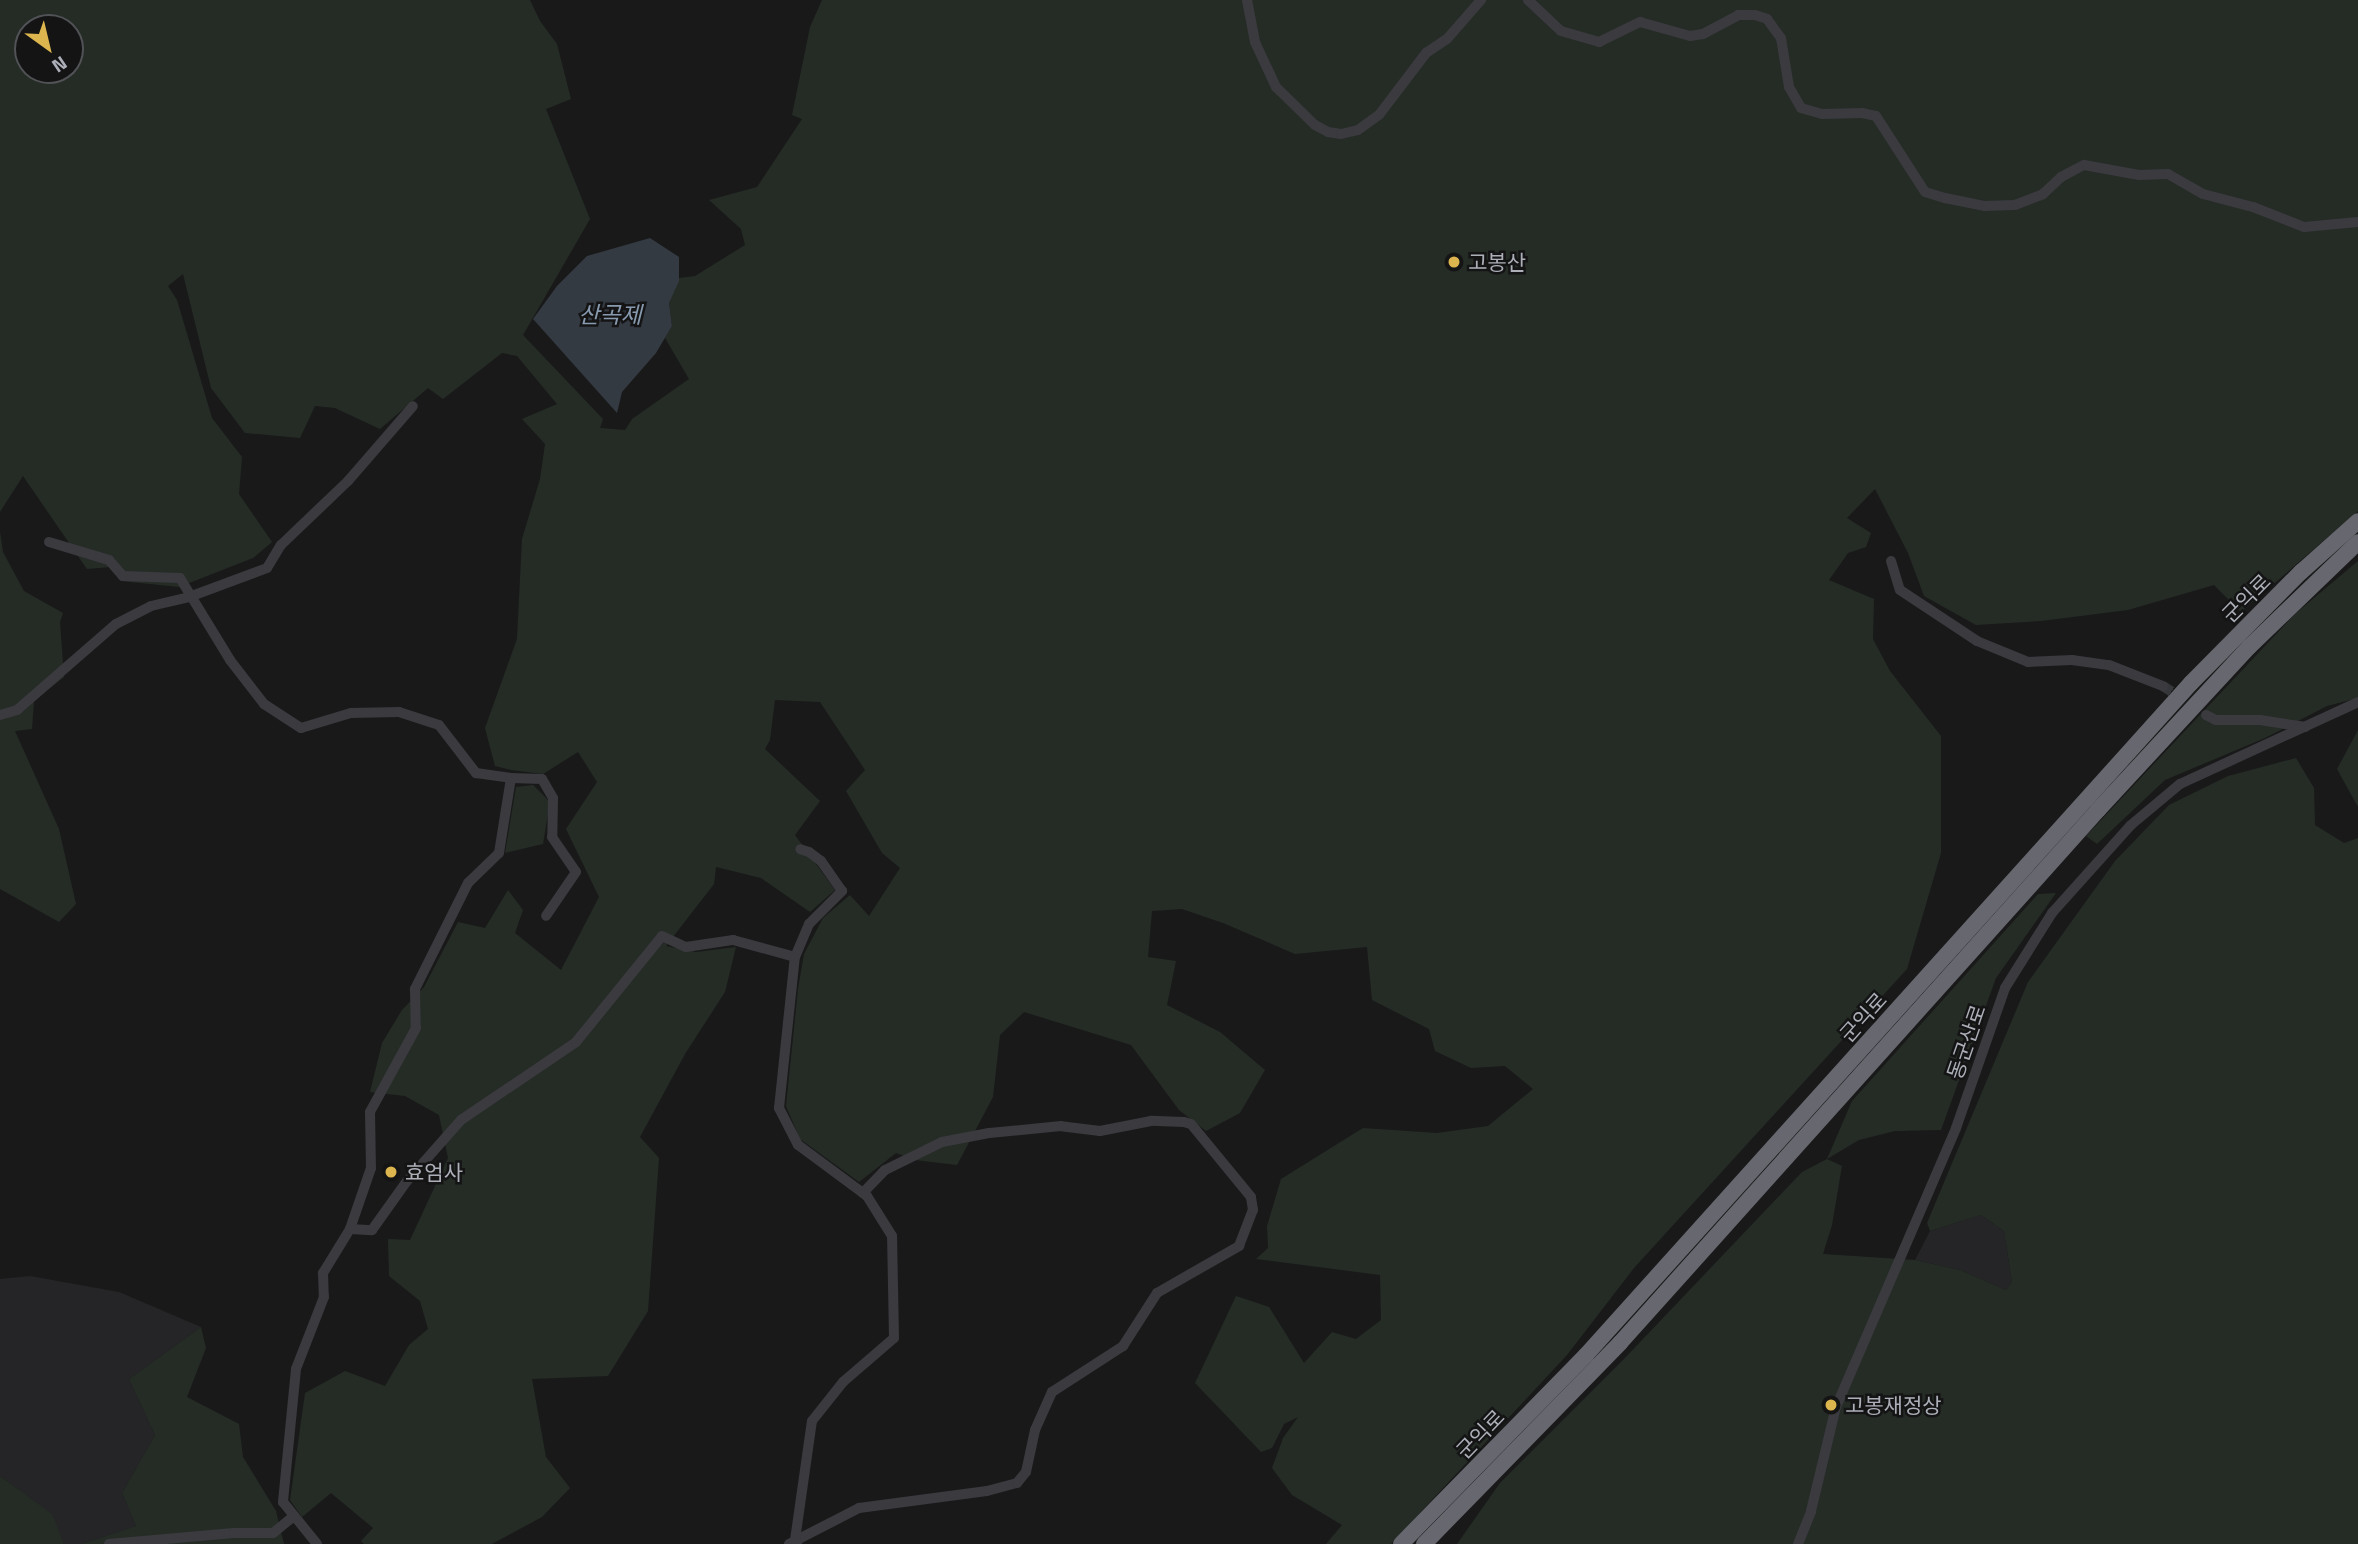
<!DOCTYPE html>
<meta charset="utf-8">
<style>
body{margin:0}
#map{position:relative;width:2358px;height:1544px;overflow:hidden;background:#19191a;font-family:"Titillium Web","Noto Sans KR",sans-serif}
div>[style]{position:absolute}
.built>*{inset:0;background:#252527}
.green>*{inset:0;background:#252c26}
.water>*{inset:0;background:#343a42}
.minor-tunnel>*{height:10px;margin-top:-5px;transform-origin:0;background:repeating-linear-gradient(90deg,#36373a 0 10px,transparent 0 15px)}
.minor>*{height:10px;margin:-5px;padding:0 5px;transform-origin:5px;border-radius:5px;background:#3a3a3f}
.highway>*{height:16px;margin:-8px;padding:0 8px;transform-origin:8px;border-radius:8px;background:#67686f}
.dots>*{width:19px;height:19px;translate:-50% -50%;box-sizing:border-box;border:4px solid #141415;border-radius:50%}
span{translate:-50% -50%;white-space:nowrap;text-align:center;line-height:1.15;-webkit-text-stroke:5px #141415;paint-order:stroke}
.poi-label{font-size:21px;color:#acafb8}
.left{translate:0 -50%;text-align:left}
.street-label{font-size:21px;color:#acafb8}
.water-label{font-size:23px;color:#889aaf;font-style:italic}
.north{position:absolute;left:14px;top:14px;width:70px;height:70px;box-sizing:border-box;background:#141415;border:2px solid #515256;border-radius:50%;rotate:146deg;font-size:19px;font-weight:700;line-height:28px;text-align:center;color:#acafb8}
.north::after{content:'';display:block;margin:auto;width:24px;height:32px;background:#ddb54e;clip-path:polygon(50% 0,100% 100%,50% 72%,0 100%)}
</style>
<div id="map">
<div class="built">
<div style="clip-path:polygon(1981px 1215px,2004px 1231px,2012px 1282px,2006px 1290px,1960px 1270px,1915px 1260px,1930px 1231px)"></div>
<div style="clip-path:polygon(30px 1276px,119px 1292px,201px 1327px,129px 1379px,155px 1435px,122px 1493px,136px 1526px,82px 1544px,64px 1544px,51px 1514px,0 1476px,0 1279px)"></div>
</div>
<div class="green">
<div style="clip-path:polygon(evenodd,0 0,530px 0,540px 21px,557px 44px,571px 99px,546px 109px,590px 219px,523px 335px,603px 419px,600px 428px,625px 430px,632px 419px,689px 379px,665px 338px,672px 326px,669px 303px,679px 278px,695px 276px,745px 245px,741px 229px,709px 200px,757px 187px,802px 119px,792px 115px,810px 27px,822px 0,2358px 0,2358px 511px,2241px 612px,2214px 585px,2128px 610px,2041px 621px,1976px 625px,1924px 596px,1908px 553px,1875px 489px,1847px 518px,1871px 533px,1866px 547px,1848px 553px,1829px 580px,1874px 599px,1873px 639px,1890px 671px,1941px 736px,1941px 853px,1907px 969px,1634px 1268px,1567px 1355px,1391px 1544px,1326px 1544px,1342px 1525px,1292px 1495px,1272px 1468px,1283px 1438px,1298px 1417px,1284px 1424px,1272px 1448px,1261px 1452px,1195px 1383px,1236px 1296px,1269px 1307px,1304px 1363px,1332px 1332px,1356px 1339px,1381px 1320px,1380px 1275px,1256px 1259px,1268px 1248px,1267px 1226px,1281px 1179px,1363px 1128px,1437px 1133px,1488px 1126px,1533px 1089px,1505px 1066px,1471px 1068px,1435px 1051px,1429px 1029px,1372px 1000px,1367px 947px,1295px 954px,1223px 923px,1182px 909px,1152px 911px,1148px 957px,1176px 961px,1167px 1005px,1220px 1032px,1265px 1070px,1240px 1113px,1206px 1131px,1179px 1110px,1131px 1045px,1024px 1012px,1000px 1035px,993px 1097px,957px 1165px,915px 1160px,896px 1153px,859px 1182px,800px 1139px,786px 1106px,798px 989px,804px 954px,823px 918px,850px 895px,869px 916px,900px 868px,882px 853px,846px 791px,865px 770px,820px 702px,775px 700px,770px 740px,765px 749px,820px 801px,795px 835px,835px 890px,810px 912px,761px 878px,716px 867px,714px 884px,666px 946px,696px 952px,736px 947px,725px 992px,685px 1054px,640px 1137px,659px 1158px,648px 1311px,608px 1376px,532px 1379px,546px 1457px,570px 1488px,542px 1517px,492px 1544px,364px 1544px,361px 1541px,373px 1528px,331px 1493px,302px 1517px,290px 1500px,305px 1393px,345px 1371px,385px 1386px,409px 1345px,428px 1329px,420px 1301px,389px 1276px,388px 1239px,410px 1240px,448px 1158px,439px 1115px,405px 1096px,370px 1092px,382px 1043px,402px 1010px,424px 987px,458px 922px,485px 928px,508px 890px,523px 910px,515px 933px,561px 970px,599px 897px,566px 829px,597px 782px,578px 752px,543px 774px,511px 770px,495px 766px,485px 728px,517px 639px,522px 539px,540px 479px,545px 444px,522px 419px,557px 404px,517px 356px,502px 353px,443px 399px,428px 388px,380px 429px,335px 408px,315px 406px,300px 438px,245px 433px,211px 388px,183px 274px,168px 286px,177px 300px,212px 418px,242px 457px,239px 494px,272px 542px,253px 558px,179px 587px,121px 581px,111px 567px,87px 569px,23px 476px,0 512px,0 0,28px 28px,70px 28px,70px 70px,28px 70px,28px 28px)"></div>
<div style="clip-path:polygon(0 532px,3px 552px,24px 591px,63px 613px,60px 622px,64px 677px,34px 701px,32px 729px,15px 731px,59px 829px,76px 904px,59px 922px,0 889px)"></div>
<div style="clip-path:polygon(2358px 561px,2358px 698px,2327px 706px,2265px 738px,2165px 780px,2097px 844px,2086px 836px,2295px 614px)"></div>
<div style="clip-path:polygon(2358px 730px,2358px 807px,2337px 769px)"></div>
<div style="clip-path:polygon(2296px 758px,2314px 788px,2315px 825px,2344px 843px,2358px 838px,2358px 1544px,1457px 1544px,1500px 1483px,1623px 1360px,1802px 1172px,1827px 1159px,1852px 1101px,2038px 894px,2056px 893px,1996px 978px,1941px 1130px,1895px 1131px,1859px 1140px,1827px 1159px,1842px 1166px,1832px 1225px,1823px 1254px,1915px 1260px,1960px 1270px,2006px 1290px,2012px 1282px,2004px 1231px,1981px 1215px,1930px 1231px,1927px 1223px,2028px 982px,2115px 861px,2169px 805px,2228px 776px)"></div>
<div style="clip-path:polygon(533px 785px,550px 802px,543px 844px,505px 853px,516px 787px)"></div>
<div style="clip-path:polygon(201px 1327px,206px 1348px,187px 1397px,239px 1424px,243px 1457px,276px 1511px,284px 1544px,82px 1544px,136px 1526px,122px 1493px,155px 1435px,129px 1379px)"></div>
<div style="clip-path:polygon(0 1476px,52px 1514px,64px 1544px,0 1544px)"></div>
</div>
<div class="water">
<div style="clip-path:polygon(650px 238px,679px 257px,679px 281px,669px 303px,672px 326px,656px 353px,622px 392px,617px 413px,533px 319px,557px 286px,587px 256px)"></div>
</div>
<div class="minor-tunnel">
<div style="left:2163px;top:686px;width:42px;rotate:33.3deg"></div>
</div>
<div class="minor">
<div style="left:1247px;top:0;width:43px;rotate:79.2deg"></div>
<div style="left:1255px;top:42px;width:50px;rotate:65deg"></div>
<div style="left:1276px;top:87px;width:54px;rotate:44.3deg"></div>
<div style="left:1315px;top:125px;width:15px;rotate:28deg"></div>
<div style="left:1328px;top:132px;width:13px;rotate:9deg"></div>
<div style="left:1341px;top:134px;width:17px;rotate:-13deg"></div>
<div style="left:1358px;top:130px;width:26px;rotate:-36deg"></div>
<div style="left:1379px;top:115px;width:78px;rotate:-52.8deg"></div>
<div style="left:1426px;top:53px;width:25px;rotate:-34deg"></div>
<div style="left:1447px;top:39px;width:52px;rotate:-48.9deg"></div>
<div style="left:1528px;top:0;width:45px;rotate:43.2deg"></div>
<div style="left:1561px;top:31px;width:40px;rotate:16deg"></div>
<div style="left:1599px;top:42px;width:46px;rotate:-26deg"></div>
<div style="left:1640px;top:22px;width:52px;rotate:15.6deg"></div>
<div style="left:1690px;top:36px;width:13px;rotate:-9deg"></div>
<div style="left:1703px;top:34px;width:40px;rotate:-28deg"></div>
<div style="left:1738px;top:15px;width:17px"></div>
<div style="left:1755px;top:15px;width:13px;rotate:18deg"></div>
<div style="left:1767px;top:19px;width:24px;rotate:54deg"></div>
<div style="left:1781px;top:38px;width:50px;rotate:80.7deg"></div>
<div style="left:1789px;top:87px;width:24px;rotate:60deg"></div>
<div style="left:1801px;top:108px;width:22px;rotate:16deg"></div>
<div style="left:1822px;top:114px;width:40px;rotate:-1.4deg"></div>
<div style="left:1862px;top:113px;width:14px;rotate:12deg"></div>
<div style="left:1876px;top:116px;width:90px;rotate:57.2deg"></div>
<div style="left:1925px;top:192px;width:21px;rotate:17deg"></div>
<div style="left:1945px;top:198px;width:41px;rotate:11.3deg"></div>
<div style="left:1985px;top:206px;width:30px;rotate:-2deg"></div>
<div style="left:2015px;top:205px;width:30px;rotate:-21deg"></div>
<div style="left:2043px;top:194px;width:25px;rotate:-43deg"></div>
<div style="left:2061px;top:177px;width:26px;rotate:-28deg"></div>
<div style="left:2084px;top:165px;width:56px;rotate:10.3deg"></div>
<div style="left:2139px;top:175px;width:29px;rotate:-2deg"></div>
<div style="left:2168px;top:174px;width:40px;rotate:29.7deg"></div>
<div style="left:2203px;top:194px;width:52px;rotate:14.6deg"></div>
<div style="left:2253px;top:207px;width:55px;rotate:21.4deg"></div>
<div style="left:2304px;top:227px;width:54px;rotate:-5.3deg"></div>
<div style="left:49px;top:542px;width:63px;rotate:16.7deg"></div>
<div style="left:109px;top:560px;width:21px;rotate:49deg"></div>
<div style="left:123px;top:576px;width:57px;rotate:2deg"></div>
<div style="left:180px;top:578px;width:96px;rotate:58.6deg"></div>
<div style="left:230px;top:660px;width:56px;rotate:52.3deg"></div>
<div style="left:264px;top:704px;width:44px;rotate:33deg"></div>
<div style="left:301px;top:728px;width:52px;rotate:-16.7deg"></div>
<div style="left:351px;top:713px;width:48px;rotate:-1.2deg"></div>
<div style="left:399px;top:712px;width:42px;rotate:18deg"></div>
<div style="left:439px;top:725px;width:61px;rotate:52.4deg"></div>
<div style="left:476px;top:773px;width:35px;rotate:8deg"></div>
<div style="left:511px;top:778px;width:76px;rotate:99.1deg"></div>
<div style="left:499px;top:853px;width:43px;rotate:135.9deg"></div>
<div style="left:468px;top:883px;width:119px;rotate:116.6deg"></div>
<div style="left:415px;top:989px;width:39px;rotate:89deg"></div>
<div style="left:416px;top:1028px;width:96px;rotate:118.7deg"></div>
<div style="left:370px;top:1112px;width:56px;rotate:89deg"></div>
<div style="left:371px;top:1168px;width:65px;rotate:109deg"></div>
<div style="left:350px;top:1229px;width:52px;rotate:121.5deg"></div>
<div style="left:323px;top:1273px;width:24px;rotate:88deg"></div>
<div style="left:324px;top:1297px;width:77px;rotate:111.3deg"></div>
<div style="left:296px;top:1369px;width:134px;rotate:95.6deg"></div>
<div style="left:283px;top:1502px;width:54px;rotate:51deg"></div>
<div style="left:1891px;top:561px;width:30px;rotate:73deg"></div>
<div style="left:1900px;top:590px;width:92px;rotate:33.5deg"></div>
<div style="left:1977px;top:641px;width:55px;rotate:22.4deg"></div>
<div style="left:2028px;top:662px;width:44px;rotate:-2.6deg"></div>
<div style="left:2072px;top:660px;width:37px;rotate:8deg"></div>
<div style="left:2109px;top:665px;width:58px;rotate:21.3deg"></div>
<div style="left:0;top:715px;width:18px;rotate:-16deg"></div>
<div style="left:17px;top:710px;width:131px;rotate:-41deg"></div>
<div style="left:116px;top:624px;width:39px;rotate:-27deg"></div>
<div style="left:151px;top:606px;width:39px;rotate:-13deg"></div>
<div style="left:189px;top:597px;width:83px;rotate:-20.4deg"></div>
<div style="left:267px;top:568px;width:27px;rotate:-59deg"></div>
<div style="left:281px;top:545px;width:93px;rotate:-43.7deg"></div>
<div style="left:348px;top:481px;width:99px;rotate:-49.1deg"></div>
<div style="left:2206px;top:715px;width:11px;rotate:27deg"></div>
<div style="left:2216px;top:720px;width:44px"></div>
<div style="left:2260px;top:720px;width:46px;rotate:8.8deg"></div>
<div style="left:511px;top:778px;width:31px;rotate:2deg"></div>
<div style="left:542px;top:779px;width:22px;rotate:60deg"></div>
<div style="left:553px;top:798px;width:39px;rotate:91deg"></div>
<div style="left:552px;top:837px;width:42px;rotate:55.6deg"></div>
<div style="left:576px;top:872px;width:53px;rotate:124.3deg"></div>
<div style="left:350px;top:1229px;width:22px;rotate:3deg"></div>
<div style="left:372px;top:1230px;width:60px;rotate:-54.5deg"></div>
<div style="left:407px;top:1181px;width:81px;rotate:-48.5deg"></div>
<div style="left:461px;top:1120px;width:139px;rotate:-34.1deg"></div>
<div style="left:576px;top:1042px;width:136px;rotate:-50.9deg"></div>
<div style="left:662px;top:936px;width:26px;rotate:25deg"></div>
<div style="left:686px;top:947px;width:48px;rotate:-8.5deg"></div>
<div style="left:733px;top:940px;width:64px;rotate:15.3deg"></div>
<div style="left:109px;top:1544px;width:125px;rotate:-5deg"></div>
<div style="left:234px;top:1533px;width:39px"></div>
<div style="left:273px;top:1533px;width:27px;rotate:-39deg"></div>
<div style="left:789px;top:1544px;width:79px;rotate:-27.2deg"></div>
<div style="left:859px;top:1508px;width:129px;rotate:-7.6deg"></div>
<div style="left:987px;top:1491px;width:31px;rotate:-15deg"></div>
<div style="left:1017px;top:1483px;width:14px;rotate:-51deg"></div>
<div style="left:1026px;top:1472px;width:43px;rotate:-77.9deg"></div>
<div style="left:1035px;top:1430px;width:42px;rotate:-65.9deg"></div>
<div style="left:1052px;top:1392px;width:85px;rotate:-32.9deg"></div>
<div style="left:1123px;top:1346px;width:63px;rotate:-57.3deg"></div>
<div style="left:1157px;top:1293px;width:95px;rotate:-29.8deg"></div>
<div style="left:1239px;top:1246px;width:39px;rotate:-69deg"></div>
<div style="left:1253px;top:1210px;width:13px;rotate:-99deg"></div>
<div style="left:1251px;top:1197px;width:94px;rotate:-129.4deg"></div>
<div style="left:1191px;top:1124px;width:7px;rotate:-164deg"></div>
<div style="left:1184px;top:1122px;width:33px;rotate:-178deg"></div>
<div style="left:1151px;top:1121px;width:52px;rotate:168.9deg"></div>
<div style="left:1100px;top:1131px;width:39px;rotate:-173deg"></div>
<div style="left:1061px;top:1126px;width:72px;rotate:174.4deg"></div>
<div style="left:989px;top:1133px;width:48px;rotate:169.2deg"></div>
<div style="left:942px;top:1142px;width:64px;rotate:153.8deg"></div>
<div style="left:885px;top:1170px;width:32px;rotate:134deg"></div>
<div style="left:797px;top:1544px;width:4px;rotate:-117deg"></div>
<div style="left:795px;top:1540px;width:120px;rotate:-81.9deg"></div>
<div style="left:812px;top:1421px;width:50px;rotate:-51.5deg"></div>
<div style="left:843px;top:1382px;width:67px;rotate:-40.8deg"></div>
<div style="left:894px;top:1338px;width:102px;rotate:-91.1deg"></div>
<div style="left:892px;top:1236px;width:47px;rotate:-122deg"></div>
<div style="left:867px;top:1196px;width:86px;rotate:-143.5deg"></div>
<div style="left:798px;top:1145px;width:42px;rotate:-117.2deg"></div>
<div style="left:779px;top:1108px;width:152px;rotate:-84deg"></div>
<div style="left:795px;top:957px;width:36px;rotate:-67deg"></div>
<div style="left:809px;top:924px;width:47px;rotate:-45deg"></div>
<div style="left:842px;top:891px;width:37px;rotate:-125deg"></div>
<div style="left:821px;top:861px;width:15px;rotate:-143deg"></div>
<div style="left:809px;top:852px;width:9px;rotate:-162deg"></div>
<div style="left:1798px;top:1544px;width:35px;rotate:-68deg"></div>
<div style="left:1811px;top:1511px;width:107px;rotate:-76.5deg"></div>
<div style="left:1836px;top:1407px;width:304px;rotate:-66.7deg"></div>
<div style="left:1956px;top:1128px;width:148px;rotate:-70.7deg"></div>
<div style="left:2005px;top:988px;width:89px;rotate:-57.9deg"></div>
<div style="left:2052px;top:913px;width:118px;rotate:-48.1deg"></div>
<div style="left:2131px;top:825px;width:64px;rotate:-39.9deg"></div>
<div style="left:2180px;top:784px;width:196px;rotate:-24.7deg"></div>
</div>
<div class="highway">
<div style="left:1401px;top:1544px;width:264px;rotate:-45.6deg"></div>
<div style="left:1586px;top:1355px;width:904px;rotate:-48deg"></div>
<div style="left:2191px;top:683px;width:156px;rotate:-45.3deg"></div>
<div style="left:2301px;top:572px;width:76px;rotate:-41.8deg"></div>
<div style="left:1424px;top:1544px;width:281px;rotate:-45.7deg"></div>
<div style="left:1620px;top:1343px;width:716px;rotate:-48.11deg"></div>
<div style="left:2098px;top:810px;width:222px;rotate:-47.2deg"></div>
<div style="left:2249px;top:647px;width:151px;rotate:-43.9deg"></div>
</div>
<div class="dots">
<div style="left:1454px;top:262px;background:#ddb54e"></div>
<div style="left:391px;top:1172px;background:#ddb54e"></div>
<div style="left:1831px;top:1405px;background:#ddb54e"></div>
</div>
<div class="poi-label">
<span class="left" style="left:1468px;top:262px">고봉산</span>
<span class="left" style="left:405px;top:1172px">효엄사</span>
<span class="left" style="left:1845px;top:1405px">고봉재정상</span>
</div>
<div class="street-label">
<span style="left:2246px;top:598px;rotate:-45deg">군익로</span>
<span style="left:1863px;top:1017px;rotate:-48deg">군익로</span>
<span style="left:1966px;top:1042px;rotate:-71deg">동군산로</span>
<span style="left:1480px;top:1434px;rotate:-46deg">군익로</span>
</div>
<div class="water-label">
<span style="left:610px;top:315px">산곡제</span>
</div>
<div class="north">N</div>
</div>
